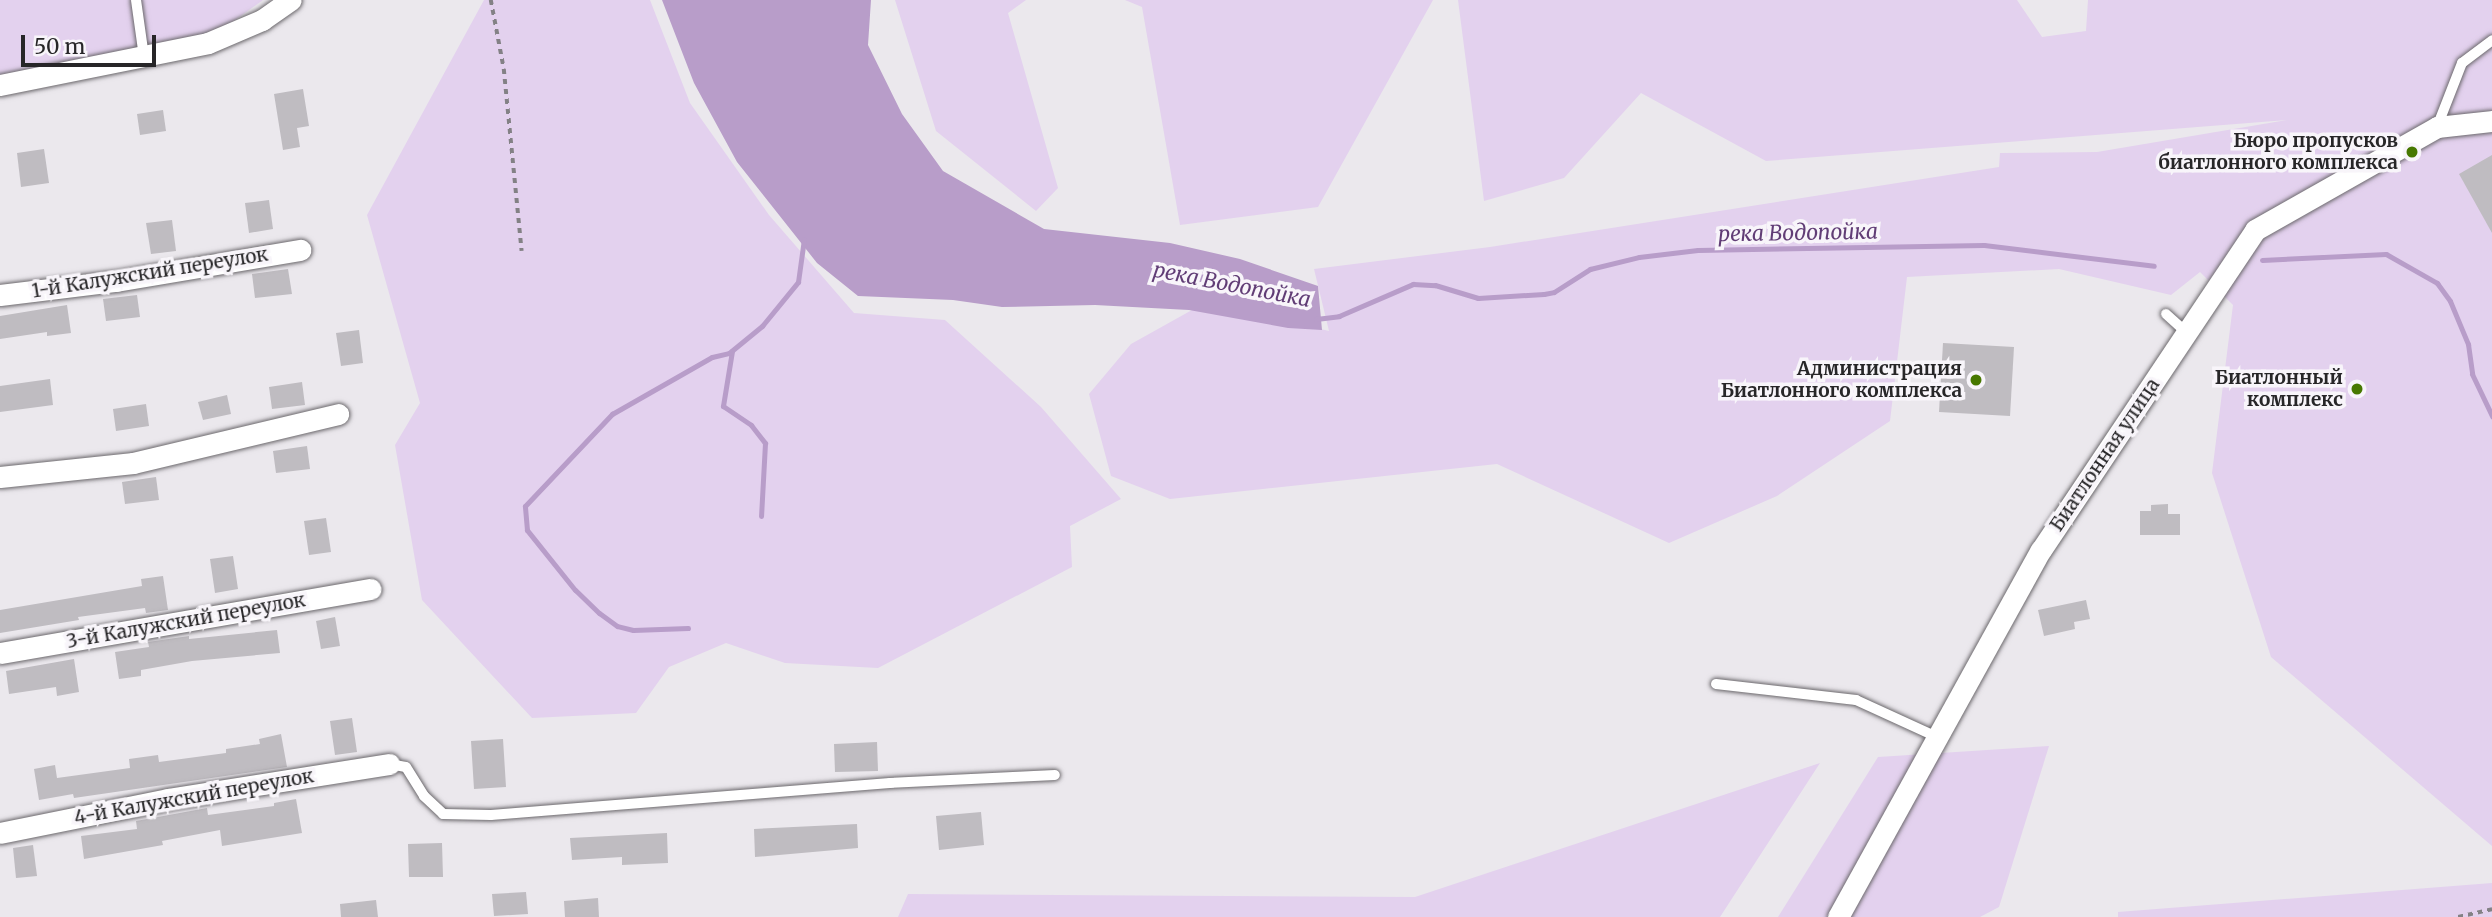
<!DOCTYPE html>
<meta charset="utf-8">
<style>
body{margin:0}
#map{position:relative;width:2492px;height:917px;overflow:hidden;background:#ebe8ed;font-family:Merriweather,serif}
div>[style]{position:absolute}
.green>*{inset:0;background:#e3d1ee}
.water>*{inset:0;background:#b89dc9}
.stream>*{height:5px;margin:-2.5px;padding:0 2.5px;transform-origin:2.5px;border-radius:2.5px;background:#b89dc9}
.building>*{inset:0;background:#bfbcc1}
.path>*{height:3.5px;margin-top:-1.75px;transform-origin:0;background:repeating-linear-gradient(90deg,#838185 0 5px,transparent 0 10px)}
.roads{filter:drop-shadow(0 0 2px #6b686c) drop-shadow(0 0 2px #6b686c)}
.lane>*{height:10px;margin:-5px;padding:0 5px;transform-origin:5px;border-radius:5px;background:#fff}
.street>*{height:21px;margin:-10.5px;padding:0 10.5px;transform-origin:10.5px;border-radius:10.5px;background:#fff}
.dots>*{width:19px;height:19px;translate:-50% -50%;box-sizing:border-box;border:4px solid #f8f5fa;border-radius:50%}
span{translate:-50% -50%;white-space:nowrap;text-align:center;line-height:1.15;-webkit-text-stroke:7px #f8f5fa;paint-order:stroke}
.poi-label{font-size:19px;color:#272628;font-weight:700}
.right{translate:-100% -50%;text-align:right}
.street-label{font-size:19px;color:#272628}
.water-label{font-size:21px;color:#613d76;font-style:italic}
.scale{position:absolute;left:21px;top:35px;width:135px;height:32px;box-sizing:border-box;border:4px solid #272628;border-top:0;padding-left:9px;font-size:21px;line-height:24px;white-space:nowrap;color:#272628;-webkit-text-stroke:5px #f8f5fa;paint-order:stroke}
</style>
<div id="map">
<div class="green">
<div style="clip-path:polygon(0 0,263px 0,213px 36px,0 76px)"></div>
<div style="clip-path:polygon(484px 0,650px 0,690px 103px,769px 215px,854px 313px,945px 320px,1041px 407px,1121px 499px,1070px 526px,1072px 567px,878px 668px,785px 663px,726px 643px,669px 667px,636px 713px,532px 718px,422px 600px,395px 445px,420px 403px,367px 215px)"></div>
<div style="clip-path:polygon(895px 0,1026px 0,1008px 13px,1058px 188px,1036px 211px,936px 131px)"></div>
<div style="clip-path:polygon(1125px 0,1433px 0,1318px 207px,1180px 225px,1142px 7px)"></div>
<div style="clip-path:polygon(1458px 0,2017px 0,2042px 37px,2086px 31px,2088px 0,2492px 0,2492px 846px,2271px 657px,2212px 473px,2233px 305px,2200px 272px,2171px 295px,2059px 269px,1907px 277px,1890px 421px,1777px 496px,1669px 543px,1497px 464px,1170px 499px,1111px 476px,1089px 394px,1131px 344px,1192px 310px,1249px 312px,1329px 331px,1314px 269px,1490px 247px,1999px 167px,2000px 153px,2097px 152px,2287px 120px,1766px 161px,1641px 93px,1564px 178px,1484px 201px)"></div>
<div style="clip-path:polygon(2049px 746px,1999px 907px,1980px 917px,1778px 917px,1878px 757px)"></div>
<div style="clip-path:polygon(1820px 763px,1720px 917px,898px 917px,908px 894px,1415px 897px)"></div>
<div style="clip-path:polygon(2492px 883px,2492px 917px,2118px 917px,2118px 912px)"></div>
</div>
<div class="water">
<div style="clip-path:polygon(662px 0,871px 0,868px 45px,902px 114px,943px 171px,1044px 229px,1170px 243px,1240px 259px,1318px 286px,1322px 330px,1288px 328px,1189px 310px,1095px 305px,1002px 307px,953px 300px,858px 296px,817px 263px,737px 162px,694px 83px)"></div>
</div>
<div class="stream">
<div style="left:2262px;top:260px;width:124px;rotate:-2.8deg"></div>
<div style="left:2386px;top:254px;width:59px;rotate:29.6deg"></div>
<div style="left:2437px;top:283px;width:22px;rotate:54deg"></div>
<div style="left:2450px;top:301px;width:47px;rotate:67.3deg"></div>
<div style="left:2468px;top:344px;width:30px;rotate:82deg"></div>
<div style="left:2472px;top:374px;width:47px;rotate:64.5deg"></div>
<div style="left:1316px;top:319px;width:23px;rotate:-7deg"></div>
<div style="left:1339px;top:316px;width:81px;rotate:-23.4deg"></div>
<div style="left:1413px;top:284px;width:22px;rotate:3deg"></div>
<div style="left:1435px;top:285px;width:45px;rotate:16.8deg"></div>
<div style="left:1478px;top:298px;width:66px;rotate:-3.5deg"></div>
<div style="left:1544px;top:294px;width:10px;rotate:-11deg"></div>
<div style="left:1554px;top:292px;width:43px;rotate:-32.6deg"></div>
<div style="left:1590px;top:269px;width:50px;rotate:-13.8deg"></div>
<div style="left:1639px;top:257px;width:59px;rotate:-6.8deg"></div>
<div style="left:1698px;top:250px;width:286px;rotate:-1deg"></div>
<div style="left:1984px;top:245px;width:171px;rotate:7deg"></div>
<div style="left:732px;top:351px;width:56px;rotate:99.3deg"></div>
<div style="left:723px;top:406px;width:34px;rotate:34deg"></div>
<div style="left:751px;top:425px;width:23px;rotate:52deg"></div>
<div style="left:765px;top:443px;width:73px;rotate:93.1deg"></div>
<div style="left:688px;top:628px;width:55px;rotate:177.9deg"></div>
<div style="left:633px;top:630px;width:16px;rotate:-166deg"></div>
<div style="left:617px;top:626px;width:22px;rotate:-144deg"></div>
<div style="left:599px;top:613px;width:33px;rotate:-136deg"></div>
<div style="left:575px;top:590px;width:77px;rotate:-128.7deg"></div>
<div style="left:527px;top:530px;width:24px;rotate:-95deg"></div>
<div style="left:525px;top:506px;width:127px;rotate:-46.6deg"></div>
<div style="left:612px;top:414px;width:115px;rotate:-29.7deg"></div>
<div style="left:712px;top:357px;width:17px;rotate:-13deg"></div>
<div style="left:729px;top:353px;width:43px;rotate:-39.3deg"></div>
<div style="left:762px;top:326px;width:57px;rotate:-50.7deg"></div>
<div style="left:798px;top:282px;width:43px;rotate:-82.1deg"></div>
</div>
<div class="building">
<div style="clip-path:polygon(303px 89px,309px 126px,297px 128px,300px 147px,283px 150px,274px 94px)"></div>
<div style="clip-path:polygon(163px 110px,166px 131px,140px 135px,137px 114px)"></div>
<div style="clip-path:polygon(44px 149px,49px 183px,21px 187px,17px 153px)"></div>
<div style="clip-path:polygon(2492px 155px,2492px 233px,2459px 174px)"></div>
<div style="clip-path:polygon(269px 200px,273px 229px,249px 233px,245px 203px)"></div>
<div style="clip-path:polygon(172px 220px,176px 251px,151px 254px,146px 223px)"></div>
<div style="clip-path:polygon(288px 269px,292px 294px,255px 298px,252px 274px)"></div>
<div style="clip-path:polygon(137px 295px,140px 317px,106px 321px,103px 299px)"></div>
<div style="clip-path:polygon(67px 305px,71px 333px,47px 336px,47px 332px,0 339px,0 316px)"></div>
<div style="clip-path:polygon(359px 330px,363px 363px,341px 366px,336px 333px)"></div>
<div style="clip-path:polygon(1943px 343px,2014px 347px,2010px 416px,1939px 412px)"></div>
<div style="clip-path:polygon(50px 379px,53px 405px,0 412px,0 386px)"></div>
<div style="clip-path:polygon(302px 382px,305px 405px,272px 409px,269px 387px)"></div>
<div style="clip-path:polygon(227px 395px,231px 414px,203px 420px,198px 402px)"></div>
<div style="clip-path:polygon(146px 404px,149px 426px,116px 431px,113px 409px)"></div>
<div style="clip-path:polygon(307px 446px,310px 469px,276px 473px,273px 451px)"></div>
<div style="clip-path:polygon(156px 477px,159px 500px,125px 504px,122px 482px)"></div>
<div style="clip-path:polygon(2168px 504px,2168px 514px,2180px 514px,2180px 535px,2140px 535px,2140px 511px,2151px 511px,2151px 505px)"></div>
<div style="clip-path:polygon(326px 518px,331px 552px,309px 555px,304px 521px)"></div>
<div style="clip-path:polygon(233px 556px,238px 589px,215px 593px,210px 559px)"></div>
<div style="clip-path:polygon(163px 576px,168px 610px,146px 613px,145px 608px,78px 617px,79px 620px,0 633px,0 610px,142px 586px,141px 579px)"></div>
<div style="clip-path:polygon(2086px 600px,2090px 619px,2074px 622px,2075px 629px,2044px 636px,2038px 610px)"></div>
<div style="clip-path:polygon(335px 617px,340px 646px,321px 649px,316px 621px)"></div>
<div style="clip-path:polygon(277px 630px,280px 653px,192px 661px,141px 670px,141px 676px,119px 679px,115px 652px,149px 647px,148px 642px,189px 636px,189px 639px)"></div>
<div style="clip-path:polygon(74px 659px,79px 692px,57px 696px,56px 687px,9px 694px,6px 671px)"></div>
<div style="clip-path:polygon(352px 718px,357px 752px,335px 755px,330px 721px)"></div>
<div style="clip-path:polygon(281px 734px,287px 767px,74px 798px,73px 794px,39px 800px,34px 769px,55px 765px,57px 778px,130px 768px,129px 759px,158px 755px,159px 762px,226px 753px,226px 749px,260px 744px,259px 739px)"></div>
<div style="clip-path:polygon(503px 739px,506px 787px,474px 789px,471px 741px)"></div>
<div style="clip-path:polygon(877px 742px,878px 771px,835px 772px,834px 744px)"></div>
<div style="clip-path:polygon(296px 799px,302px 833px,222px 846px,220px 830px,162px 841px,163px 845px,84px 859px,81px 836px,137px 829px,136px 821px,207px 808px,208px 815px,274px 806px,274px 803px)"></div>
<div style="clip-path:polygon(981px 812px,984px 845px,939px 850px,936px 816px)"></div>
<div style="clip-path:polygon(857px 824px,858px 848px,755px 857px,754px 829px)"></div>
<div style="clip-path:polygon(667px 833px,668px 863px,622px 865px,622px 857px,572px 860px,570px 838px)"></div>
<div style="clip-path:polygon(442px 843px,443px 877px,409px 877px,408px 844px)"></div>
<div style="clip-path:polygon(33px 845px,37px 876px,16px 878px,13px 848px)"></div>
<div style="clip-path:polygon(526px 892px,528px 914px,494px 916px,492px 894px)"></div>
<div style="clip-path:polygon(598px 898px,599px 917px,565px 917px,564px 901px)"></div>
<div style="clip-path:polygon(376px 900px,378px 917px,341px 917px,340px 904px)"></div>
</div>
<div class="path">
<div style="left:491px;top:0;width:70px;rotate:79.3deg"></div>
<div style="left:504px;top:69px;width:183px;rotate:84.4deg"></div>
<div style="left:2458px;top:917px;width:35px;rotate:-13deg"></div>
</div>
<div class="roads">
<div class="lane">
<div style="left:136px;top:0;width:58px;rotate:82deg"></div>
<div style="left:2437px;top:127px;width:69px;rotate:-68.7deg"></div>
<div style="left:2462px;top:63px;width:38px;rotate:-37deg"></div>
<div style="left:2166px;top:314px;width:30px;rotate:42deg"></div>
<div style="left:1716px;top:684px;width:141px;rotate:6.5deg"></div>
<div style="left:1856px;top:700px;width:89px;rotate:24.6deg"></div>
<div style="left:389px;top:764px;width:17px;rotate:10deg"></div>
<div style="left:406px;top:767px;width:34px;rotate:58deg"></div>
<div style="left:424px;top:796px;width:26px;rotate:43deg"></div>
<div style="left:443px;top:814px;width:48px;rotate:1.2deg"></div>
<div style="left:491px;top:815px;width:400px;rotate:-4.6deg"></div>
<div style="left:890px;top:783px;width:165px;rotate:-2.8deg"></div>
</div>
<div class="street">
<div style="left:0;top:85px;width:212px;rotate:-11.4deg"></div>
<div style="left:208px;top:43px;width:59px;rotate:-23.1deg"></div>
<div style="left:262px;top:20px;width:35px;rotate:-35deg"></div>
<div style="left:0;top:295px;width:117px;rotate:-6.9deg"></div>
<div style="left:116px;top:281px;width:187px;rotate:-9.6deg"></div>
<div style="left:0;top:477px;width:134px;rotate:-6deg"></div>
<div style="left:133px;top:463px;width:211px;rotate:-13.4deg"></div>
<div style="left:0;top:653px;width:376px;rotate:-9.8deg"></div>
<div style="left:0;top:833px;width:171px;rotate:-11.4deg"></div>
<div style="left:168px;top:799px;width:224px;rotate:-9deg"></div>
<div style="left:1838px;top:917px;width:419px;rotate:-61.1deg"></div>
<div style="left:2041px;top:550px;width:385px;rotate:-56.2deg"></div>
<div style="left:2255px;top:230px;width:209px;rotate:-29.5deg"></div>
<div style="left:2437px;top:127px;width:54px;rotate:-6.3deg"></div>
</div>
</div>
<div class="dots">
<div style="left:2412px;top:152px;background:#477800"></div>
<div style="left:1976px;top:380px;background:#477800"></div>
<div style="left:2357px;top:389px;background:#477800"></div>
</div>
<div class="poi-label">
<span class="right" style="left:2398px;top:152px">Бюро пропусков<br>биатлонного комплекса</span>
<span class="right" style="left:1962px;top:380px">Администрация<br>Биатлонного комплекса</span>
<span class="right" style="left:2343px;top:389px">Биатлонный<br>комплекс</span>
</div>
<div class="street-label">
<span style="left:150px;top:273px;rotate:-9deg">1-й Калужский переулок</span>
<span style="left:2105px;top:455px;rotate:-56deg">Биатлонная улица</span>
<span style="left:186px;top:621px;rotate:-10deg">3-й Калужский переулок</span>
<span style="left:194px;top:797px;rotate:-10deg">4-й Калужский переулок</span>
</div>
<div class="water-label">
<span style="left:1798px;top:233px;rotate:-1deg">река Водопойка</span>
<span style="left:1232px;top:285px;rotate:11deg">река Водопойка</span>
</div>
<div class="scale">50 m</div>
</div>
